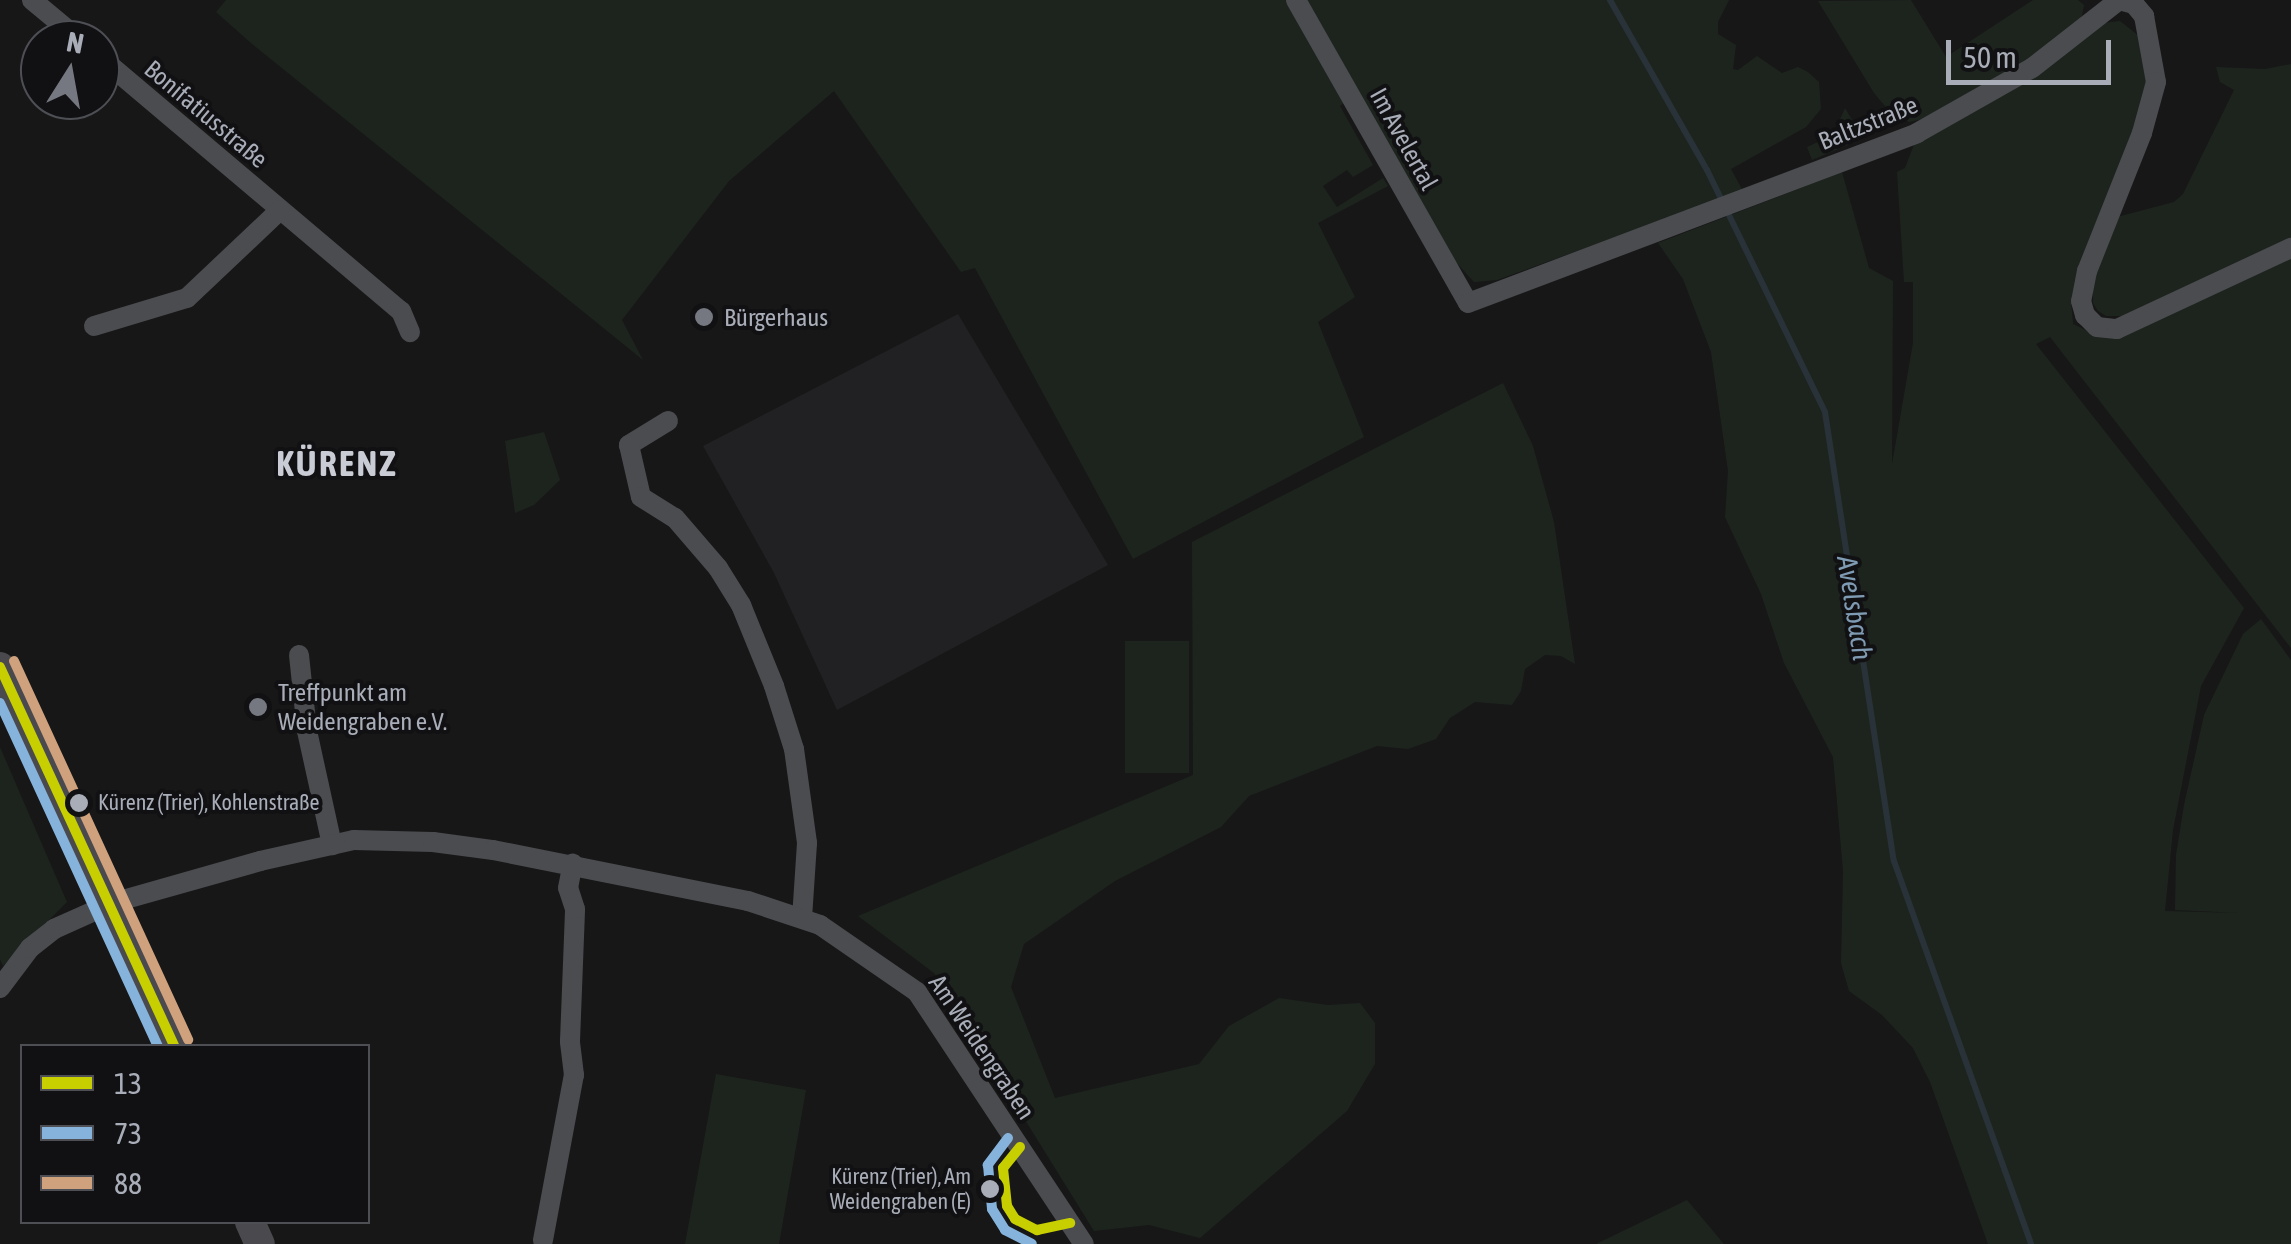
<!DOCTYPE html>
<meta charset="utf-8">
<style>
body{margin:0}
#map{position:relative;width:2291px;height:1244px;overflow:hidden;background:#171717;font-family:"Asap Condensed",sans-serif}
div>[style]{position:absolute}
.built>*{inset:0;background:#212123}
.green>*{inset:0;background:#1d241e}
.stream>*{height:6px;margin:-3px;padding:0 3px;transform-origin:3px;border-radius:3px;background:#2a3239}
.street>*{height:20px;margin:-10px;padding:0 10px;transform-origin:10px;border-radius:10px;background:#4b4c50}
.secondary>*{height:30px;margin:-15px;padding:0 15px;transform-origin:15px;border-radius:15px;background:#4a4a4e}
.bus-1>*{height:10px;margin:-5px;padding:0 5px;transform-origin:5px;border-radius:5px;background:#c7cf00}
.bus-2>*{height:10px;margin:-5px;padding:0 5px;transform-origin:5px;border-radius:5px;background:#85b3dc}
.bus-3>*{height:10px;margin:-5px;padding:0 5px;transform-origin:5px;border-radius:5px;background:#cfa17d}
.dots>*{width:28px;height:28px;translate:-50% -50%;box-sizing:border-box;border:5px solid #111113;border-radius:50%}
span{translate:-50% -50%;white-space:nowrap;text-align:center;line-height:1.15;-webkit-text-stroke:8px #111113;paint-order:stroke}
.bus-label{font-size:22px;color:#a8adb8}
.left{translate:0 -50%;text-align:left}
.right{translate:-100% -50%;text-align:right}
.street-label{font-size:25px;color:#a8adb8}
.poi-label{font-size:25px;color:#a8adb8}
.water-label{font-size:28px;color:#7f9bb3;font-style:italic}
.district-label{font-size:35px;color:#c9ccd4;font-weight:700;letter-spacing:2.5px}
.legend{position:absolute;left:20px;top:1044px;width:350px;height:180px;box-sizing:border-box;background:#111113;border:2px solid #4d4f55;margin:0;padding:12px 18px;list-style:none;font-size:30px;color:#a8adb8}
.legend li{display:flex;align-items:center;gap:20px;height:50px}
.legend b{width:50px;border:2px solid #4d4f55}
.north{position:absolute;left:20px;top:20px;width:100px;height:100px;box-sizing:border-box;background:#111113;border:2px solid #4d4f55;border-radius:50%;rotate:11deg;font-size:28px;font-weight:700;line-height:40px;text-align:center;color:#a8adb8}
.north::after{content:'';display:block;margin:auto;width:35px;height:45px;background:#757880;clip-path:polygon(50% 0,100% 100%,50% 72%,0 100%)}
.scale{position:absolute;left:1946px;top:40px;width:165px;height:45px;box-sizing:border-box;border:5px solid #a8adb8;border-top:0;padding-left:12px;font-size:30px;line-height:35px;white-space:nowrap;color:#a8adb8;-webkit-text-stroke:8px #111113;paint-order:stroke}
</style>
<div id="map">
<div class="built">
<div style="clip-path:polygon(958px 314px,1108px 565px,837px 710px,774px 573px,703px 446px)"></div>
</div>
<div class="green">
<div style="clip-path:polygon(226px 0,1287px 0,1346px 101px,1340px 106px,1373px 165px,1353px 177px,1347px 170px,1323px 186px,1337px 207px,1383px 178px,1388px 186px,1318px 223px,1355px 297px,1318px 322px,1364px 437px,1133px 559px,975px 268px,961px 272px,834px 91px,729px 181px,622px 320px,643px 360px,251px 43px,216px 12px)"></div>
<div style="clip-path:polygon(1307px 0,1729px 0,1718px 22px,1718px 34px,1736px 45px,1733px 69px,1738px 70px,1757px 56px,1782px 73px,1798px 67px,1808px 72px,1819px 82px,1821px 109px,1806px 127px,1731px 169px,1743px 191px,1497px 280px,1474px 282px,1453px 259px)"></div>
<div style="clip-path:polygon(1911px 0,1946px 57px,2033px 0,2078px 0,2084px 5px,2082px 16px,2066px 34px,2036px 56px,1923px 119px,1909px 122px,1890px 112px,1874px 93px,1818px 1px)"></div>
<div style="clip-path:polygon(2120px 21px,2139px 36px,2148px 79px,2136px 123px,2081px 265px,2071px 301px,2073px 324px,2100px 337px,2291px 258px,2291px 648px,2050px 337px,2036px 344px,2244px 608px,2201px 686px,2173px 830px,2165px 911px,2240px 913px,2175px 910px,2176px 855px,2184px 805px,2204px 715px,2243px 634px,2261px 619px,2291px 660px,2291px 1244px,1988px 1244px,1930px 1082px,1913px 1048px,1882px 1015px,1849px 991px,1841px 963px,1843px 871px,1833px 757px,1784px 663px,1761px 594px,1725px 517px,1728px 471px,1711px 352px,1683px 279px,1658px 243px,1842px 172px,1869px 268px,1893px 281px,1892px 464px,1913px 343px,1913px 282px,1904px 282px,1897px 172px,1905px 168px,1915px 142px,2103px 23px)"></div>
<div style="clip-path:polygon(2291px 64px,2291px 240px,2123px 316px,2106px 316px,2098px 311px,2093px 303px,2093px 276px,2117px 217px,2174px 202px,2183px 194px,2234px 90px,2220px 82px,2216px 67px,2265px 69px)"></div>
<div style="clip-path:polygon(1845px 108px,1856px 126px,1848px 145px,1812px 160px,1807px 147px,1833px 135px)"></div>
<div style="clip-path:polygon(1503px 383px,1533px 446px,1554px 522px,1575px 664px,1561px 656px,1545px 655px,1525px 669px,1521px 691px,1512px 705px,1475px 702px,1450px 718px,1436px 739px,1408px 749px,1377px 746px,1249px 796px,1221px 827px,1115px 881px,1024px 944px,1011px 987px,1055px 1098px,1199px 1064px,1229px 1026px,1279px 998px,1328px 1005px,1360px 1003px,1375px 1023px,1375px 1064px,1347px 1111px,1200px 1238px,1149px 1225px,1094px 1231px,934px 973px,858px 916px,1193px 775px,1192px 542px)"></div>
<div style="clip-path:polygon(544px 432px,560px 480px,534px 505px,515px 513px,505px 441px)"></div>
<div style="clip-path:polygon(1125px 641px,1189px 641px,1189px 773px,1125px 773px)"></div>
<div style="clip-path:polygon(0 747px,67px 902px,3px 966px,0 959px)"></div>
<div style="clip-path:polygon(716px 1074px,806px 1090px,779px 1244px,685px 1244px)"></div>
<div style="clip-path:polygon(1687px 1200px,1724px 1244px,1596px 1244px)"></div>
</div>
<div class="stream">
<div style="left:1610px;top:0;width:196px;rotate:60.3deg"></div>
<div style="left:1707px;top:170px;width:269px;rotate:64deg"></div>
<div style="left:1825px;top:412px;width:454px;rotate:81.3deg"></div>
<div style="left:1894px;top:861px;width:407px;rotate:70.3deg"></div>
</div>
<div class="street">
<div style="left:32px;top:0;width:62px;rotate:39.8deg"></div>
<div style="left:1296px;top:0;width:348px;rotate:60.4deg"></div>
<div style="left:1468px;top:303px;width:480px;rotate:-20.7deg"></div>
<div style="left:1917px;top:133px;width:132px;rotate:-29.5deg"></div>
<div style="left:2032px;top:68px;width:110px;rotate:-38deg"></div>
<div style="left:2119px;top:0;width:16px;rotate:15deg"></div>
<div style="left:2134px;top:4px;width:16px;rotate:50deg"></div>
<div style="left:2144px;top:16px;width:67px;rotate:79.7deg"></div>
<div style="left:2156px;top:82px;width:53px;rotate:105.4deg"></div>
<div style="left:2142px;top:133px;width:149px;rotate:111.7deg"></div>
<div style="left:2087px;top:271px;width:31px;rotate:101deg"></div>
<div style="left:2081px;top:301px;width:15px;rotate:74deg"></div>
<div style="left:2085px;top:315px;width:17px;rotate:45deg"></div>
<div style="left:2097px;top:327px;width:20px;rotate:6deg"></div>
<div style="left:2117px;top:329px;width:192px;rotate:-25deg"></div>
<div style="left:100px;top:57px;width:394px;rotate:40.2deg"></div>
<div style="left:401px;top:311px;width:23px;rotate:67deg"></div>
<div style="left:94px;top:326px;width:97px;rotate:-16.8deg"></div>
<div style="left:187px;top:298px;width:128px;rotate:-43.4deg"></div>
<div style="left:668px;top:421px;width:46px;rotate:148.4deg"></div>
<div style="left:629px;top:445px;width:53px;rotate:77deg"></div>
<div style="left:641px;top:497px;width:40px;rotate:32deg"></div>
<div style="left:675px;top:518px;width:66px;rotate:49.3deg"></div>
<div style="left:718px;top:568px;width:44px;rotate:58.1deg"></div>
<div style="left:741px;top:605px;width:87px;rotate:67.8deg"></div>
<div style="left:774px;top:686px;width:66px;rotate:72.4deg"></div>
<div style="left:794px;top:749px;width:95px;rotate:82.1deg"></div>
<div style="left:807px;top:843px;width:75px;rotate:93.8deg"></div>
<div style="left:299px;top:655px;width:76px;rotate:84deg"></div>
<div style="left:307px;top:731px;width:117px;rotate:77.6deg"></div>
<div style="left:0;top:988px;width:50px;rotate:-53.1deg"></div>
<div style="left:30px;top:948px;width:31px;rotate:-38deg"></div>
<div style="left:54px;top:929px;width:64px;rotate:-24.1deg"></div>
<div style="left:112px;top:903px;width:154px;rotate:-15.8deg"></div>
<div style="left:260px;top:861px;width:96px;rotate:-12.6deg"></div>
<div style="left:354px;top:840px;width:79px;rotate:1.5deg"></div>
<div style="left:433px;top:842px;width:61px;rotate:7.6deg"></div>
<div style="left:493px;top:850px;width:260px;rotate:11.3deg"></div>
<div style="left:748px;top:901px;width:76px;rotate:18.4deg"></div>
<div style="left:820px;top:925px;width:118px;rotate:34.6deg"></div>
<div style="left:917px;top:992px;width:302px;rotate:56.5deg"></div>
<div style="left:543px;top:1240px;width:168px;rotate:-79.4deg"></div>
<div style="left:574px;top:1075px;width:34px;rotate:-97deg"></div>
<div style="left:570px;top:1041px;width:132px;rotate:-87.8deg"></div>
<div style="left:575px;top:909px;width:22px;rotate:-108deg"></div>
<div style="left:568px;top:888px;width:25px;rotate:-79deg"></div>
</div>
<div class="secondary">
<div style="left:0;top:667px;width:417px;rotate:65.3deg"></div>
<div style="left:250px;top:1222px;width:24px;rotate:66deg"></div>
</div>
<div class="bus-1">
<div style="left:0;top:667px;width:417px;rotate:65.3deg"></div>
<div style="left:1020px;top:1147px;width:27px;rotate:129deg"></div>
<div style="left:1003px;top:1168px;width:38px;rotate:84deg"></div>
<div style="left:1007px;top:1206px;width:15px;rotate:58deg"></div>
<div style="left:1015px;top:1219px;width:25px;rotate:27deg"></div>
<div style="left:1037px;top:1230px;width:34px;rotate:-12deg"></div>
</div>
<div class="bus-2">
<div style="left:0;top:703px;width:378px;rotate:65.3deg"></div>
<div style="left:1008px;top:1138px;width:34px;rotate:127deg"></div>
<div style="left:988px;top:1165px;width:44px;rotate:84.8deg"></div>
<div style="left:992px;top:1209px;width:25px;rotate:58deg"></div>
<div style="left:1005px;top:1230px;width:30px;rotate:27deg"></div>
</div>
<div class="bus-3">
<div style="left:14px;top:661px;width:417px;rotate:65.3deg"></div>
</div>
<div class="dots">
<div style="left:704px;top:317px;background:#757880"></div>
<div style="left:258px;top:707px;background:#757880"></div>
<div style="left:79px;top:803px;background:#a8adb8"></div>
<div style="left:990px;top:1189px;background:#a8adb8"></div>
</div>
<div class="bus-label">
<span class="left" style="left:98px;top:803px">Kürenz (Trier), Kohlenstraße</span>
<span class="right" style="left:971px;top:1189px">Kürenz (Trier), Am<br>Weidengraben (E)</span>
</div>
<div class="street-label">
<span style="left:206px;top:114px;rotate:40deg">Bonifatiusstraße</span>
<span style="left:1868px;top:123px;rotate:-22deg">Baltzstraße</span>
<span style="left:1404px;top:139px;rotate:61deg">Im Avelertal</span>
<span style="left:982px;top:1047px;rotate:56deg">Am Weidengraben</span>
</div>
<div class="poi-label">
<span class="left" style="left:724px;top:317px">Bürgerhaus</span>
<span class="left" style="left:278px;top:707px">Treffpunkt am<br>Weidengraben e.V.</span>
</div>
<div class="water-label">
<span style="left:1855px;top:608px;rotate:81deg">Avelsbach</span>
</div>
<div class="district-label">
<span style="left:337px;top:463px">KÜRENZ</span>
</div>
<ul class="legend">
<li><b style="height:12px;background:#c7cf00"></b>13</li>
<li><b style="height:12px;background:#85b3dc"></b>73</li>
<li><b style="height:12px;background:#cfa17d"></b>88</li>
</ul>
<div class="north">N</div>
<div class="scale">50 m</div>
</div>
